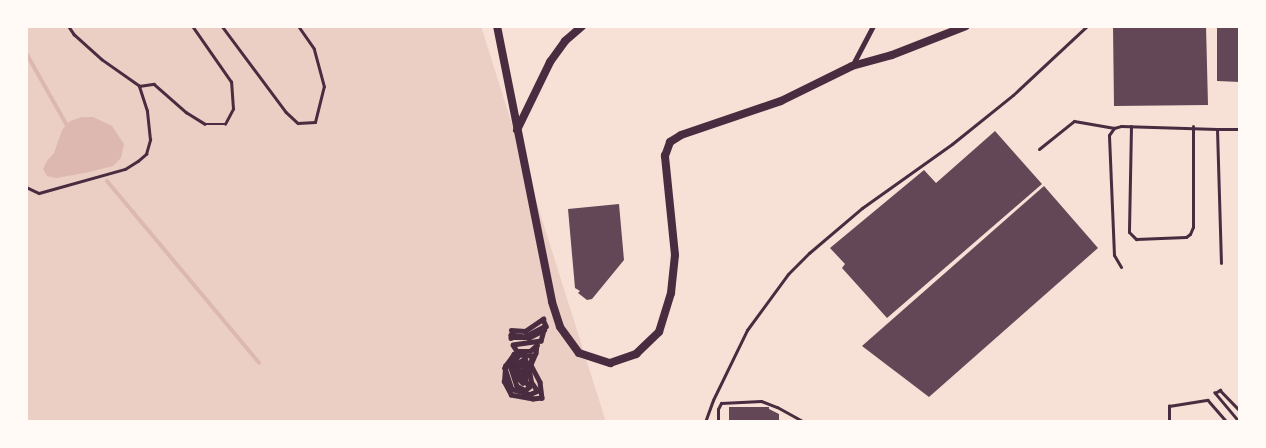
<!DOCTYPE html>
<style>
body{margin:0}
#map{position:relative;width:1266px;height:448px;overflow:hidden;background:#f7e1d7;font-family:Barlow,sans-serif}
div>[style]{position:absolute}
.green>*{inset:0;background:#ebcfc5}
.water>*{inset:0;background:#dcb8b0}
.stream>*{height:4px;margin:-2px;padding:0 2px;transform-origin:2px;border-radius:2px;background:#dcb8b0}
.building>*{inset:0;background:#644757}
.path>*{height:2.5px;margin:-1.25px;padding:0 1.25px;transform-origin:1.25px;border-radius:1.25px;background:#4a2c40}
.service>*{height:3px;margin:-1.5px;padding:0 1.5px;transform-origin:1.5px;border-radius:1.5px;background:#4a2c40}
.pedestrian>*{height:4.5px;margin:-2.25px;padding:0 2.25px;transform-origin:2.25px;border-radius:2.25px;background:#4a2c40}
.minor>*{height:5px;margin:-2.5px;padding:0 2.5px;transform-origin:2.5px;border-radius:2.5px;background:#4a2c40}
.tertiary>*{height:8px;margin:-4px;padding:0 4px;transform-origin:4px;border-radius:4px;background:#4a2c40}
span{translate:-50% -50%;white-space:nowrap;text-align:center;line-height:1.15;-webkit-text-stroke:4px #fffaf5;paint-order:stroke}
.frame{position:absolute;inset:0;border:28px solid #fffaf5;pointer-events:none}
</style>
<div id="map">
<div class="green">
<div style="clip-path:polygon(26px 26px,481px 26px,606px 422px,26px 422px)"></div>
</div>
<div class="water">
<div style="clip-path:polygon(82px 117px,93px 117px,112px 126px,124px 144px,121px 158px,113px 166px,85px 173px,56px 178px,47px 176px,43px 169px,47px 161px,54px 153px,62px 130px,70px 121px)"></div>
</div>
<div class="stream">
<div style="left:26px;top:53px;width:87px;rotate:60.5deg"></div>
<div style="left:107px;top:181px;width:237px;rotate:50.1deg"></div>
</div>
<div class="building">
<div style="clip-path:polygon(1113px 26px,1206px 26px,1208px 105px,1114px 106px)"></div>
<div style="clip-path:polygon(1217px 26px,1240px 26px,1240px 82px,1217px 81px)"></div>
<div style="clip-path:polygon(995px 131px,1042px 184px,887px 318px,842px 268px,845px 264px,830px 248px,924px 170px,936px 183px)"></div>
<div style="clip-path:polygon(1044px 186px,1098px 248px,929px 397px,862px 346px)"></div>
<div style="clip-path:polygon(619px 204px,624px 260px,592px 299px,587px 300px,578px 293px,580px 291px,575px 288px,568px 209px)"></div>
<div style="clip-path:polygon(729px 407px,769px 407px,769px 409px,779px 414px,779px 422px,729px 422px)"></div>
</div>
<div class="path">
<div style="left:222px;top:26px;width:107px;rotate:53.3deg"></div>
<div style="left:286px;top:112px;width:16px;rotate:43deg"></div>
<div style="left:298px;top:123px;width:17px;rotate:-3deg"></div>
<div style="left:315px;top:122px;width:36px;rotate:-76deg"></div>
<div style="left:324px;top:87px;width:39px;rotate:-105deg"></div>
<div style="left:314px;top:49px;width:28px;rotate:-125deg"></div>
<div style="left:139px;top:86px;width:15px;rotate:-8deg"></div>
<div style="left:154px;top:84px;width:43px;rotate:41.2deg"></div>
<div style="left:186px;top:112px;width:22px;rotate:32deg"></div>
<div style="left:205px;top:124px;width:20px"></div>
<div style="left:225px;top:124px;width:17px;rotate:-62deg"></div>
<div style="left:233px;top:109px;width:27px;rotate:-94deg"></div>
<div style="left:231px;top:82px;width:68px;rotate:-124.9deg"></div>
<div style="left:26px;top:187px;width:14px;rotate:25deg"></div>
<div style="left:39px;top:193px;width:89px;rotate:-15.6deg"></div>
<div style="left:125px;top:169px;width:15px;rotate:-32deg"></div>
<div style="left:138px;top:161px;width:11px;rotate:-41deg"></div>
<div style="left:146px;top:154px;width:15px;rotate:-74deg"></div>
<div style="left:150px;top:140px;width:29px;rotate:-96deg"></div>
<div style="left:147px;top:111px;width:26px;rotate:-108deg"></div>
<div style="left:139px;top:86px;width:45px;rotate:-144.9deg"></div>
<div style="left:102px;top:60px;width:38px;rotate:-138deg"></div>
<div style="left:74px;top:35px;width:11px;rotate:-124deg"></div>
<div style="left:1169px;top:422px;width:16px;rotate:-90deg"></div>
<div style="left:1169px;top:406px;width:39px;rotate:-9deg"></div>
<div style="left:1208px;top:400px;width:29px;rotate:49deg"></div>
<div style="left:1239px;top:422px;width:38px;rotate:-130deg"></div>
<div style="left:1215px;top:393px;width:6px;rotate:-31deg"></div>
<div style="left:1220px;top:390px;width:29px;rotate:46deg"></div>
</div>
<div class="service">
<div style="left:1131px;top:126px;width:106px;rotate:91.1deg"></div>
<div style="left:1129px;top:232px;width:10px;rotate:45deg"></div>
<div style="left:1136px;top:239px;width:50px;rotate:-2.3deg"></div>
<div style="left:1186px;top:237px;width:5px;rotate:-37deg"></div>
<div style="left:1190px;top:234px;width:8px;rotate:-67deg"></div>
<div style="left:1193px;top:227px;width:101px;rotate:-90deg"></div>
<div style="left:1217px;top:129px;width:23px"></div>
<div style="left:1039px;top:149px;width:45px;rotate:-38.7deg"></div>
<div style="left:1074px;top:121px;width:41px;rotate:9.9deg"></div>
<div style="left:1121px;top:267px;width:14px;rotate:-120deg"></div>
<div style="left:1114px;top:255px;width:120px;rotate:-92.4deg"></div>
<div style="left:1109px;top:135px;width:9px;rotate:-54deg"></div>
<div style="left:1114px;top:128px;width:7px;rotate:-16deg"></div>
<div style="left:1121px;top:126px;width:96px;rotate:1.8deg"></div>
<div style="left:1217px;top:129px;width:134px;rotate:88.3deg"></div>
<div style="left:705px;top:422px;width:23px;rotate:-70deg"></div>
<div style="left:713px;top:400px;width:78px;rotate:-64.1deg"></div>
<div style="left:747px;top:330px;width:69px;rotate:-53.8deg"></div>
<div style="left:788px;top:274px;width:30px;rotate:-45deg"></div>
<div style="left:809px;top:253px;width:70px;rotate:-40.3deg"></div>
<div style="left:862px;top:208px;width:110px;rotate:-35.4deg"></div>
<div style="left:952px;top:144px;width:78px;rotate:-38.8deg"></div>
<div style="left:1013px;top:95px;width:101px;rotate:-43deg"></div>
<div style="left:718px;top:422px;width:13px;rotate:-90deg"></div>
<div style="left:718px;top:409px;width:7px;rotate:-63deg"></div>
<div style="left:721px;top:403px;width:40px;rotate:-2.9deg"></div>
<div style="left:761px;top:401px;width:17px;rotate:21deg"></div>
<div style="left:777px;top:407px;width:31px;rotate:29deg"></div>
</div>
<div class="pedestrian">
<div style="left:511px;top:330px;width:14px;rotate:4deg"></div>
<div style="left:525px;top:331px;width:22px;rotate:-34deg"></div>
<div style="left:543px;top:319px;width:8px;rotate:67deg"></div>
<div style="left:546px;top:326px;width:25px;rotate:153deg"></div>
<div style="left:524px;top:337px;width:13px;rotate:-171deg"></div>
<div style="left:511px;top:335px;width:3px;rotate:90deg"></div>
<div style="left:511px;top:338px;width:17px"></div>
<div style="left:528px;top:338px;width:18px;rotate:-27deg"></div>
<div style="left:544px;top:330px;width:11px;rotate:105deg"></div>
<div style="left:541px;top:341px;width:28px;rotate:172deg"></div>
<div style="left:513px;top:345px;width:7px;rotate:56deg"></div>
<div style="left:517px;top:351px;width:13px"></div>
<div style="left:530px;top:351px;width:9px;rotate:-41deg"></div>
<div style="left:537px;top:345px;width:8px;rotate:97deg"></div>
<div style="left:536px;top:353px;width:13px;rotate:113deg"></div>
<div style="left:531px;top:365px;width:19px;rotate:62deg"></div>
<div style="left:540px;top:382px;width:16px;rotate:83deg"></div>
<div style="left:542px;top:398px;width:9px;rotate:174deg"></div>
<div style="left:533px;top:399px;width:22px;rotate:-170deg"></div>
<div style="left:511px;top:395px;width:15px;rotate:-118deg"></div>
<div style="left:504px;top:382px;width:16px;rotate:-86deg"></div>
<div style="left:505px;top:366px;width:15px;rotate:-53deg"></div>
<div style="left:514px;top:354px;width:7px;rotate:106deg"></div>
<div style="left:512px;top:361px;width:10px;rotate:135deg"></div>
<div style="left:505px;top:368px;width:22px;rotate:72deg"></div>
<div style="left:512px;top:389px;width:19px;rotate:16deg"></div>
<div style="left:530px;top:394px;width:8px;rotate:-23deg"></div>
<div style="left:537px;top:391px;width:11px;rotate:-124deg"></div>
<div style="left:531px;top:382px;width:11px;rotate:-100deg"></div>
<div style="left:529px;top:371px;width:15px;rotate:-79deg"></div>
<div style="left:532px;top:356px;width:13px;rotate:-176deg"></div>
<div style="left:519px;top:355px;width:15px;rotate:122deg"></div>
<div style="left:511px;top:368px;width:19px;rotate:72deg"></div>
<div style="left:517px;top:386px;width:9px;rotate:27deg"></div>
<div style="left:525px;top:390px;width:5px;rotate:-37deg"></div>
<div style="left:529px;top:387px;width:7px;rotate:-124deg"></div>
<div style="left:525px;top:381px;width:14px;rotate:-78deg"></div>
<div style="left:528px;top:367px;width:9px;rotate:-111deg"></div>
<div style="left:525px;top:359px;width:13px;rotate:148deg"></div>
<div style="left:514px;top:366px;width:2px;rotate:63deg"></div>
<div style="left:515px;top:368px;width:9px;rotate:77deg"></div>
<div style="left:517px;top:377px;width:8px;rotate:45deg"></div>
<div style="left:523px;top:383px;width:13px;rotate:-86deg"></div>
<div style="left:524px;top:370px;width:5px;rotate:-101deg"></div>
<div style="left:523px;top:365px;width:9px;rotate:159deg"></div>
<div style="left:515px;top:368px;width:9px;rotate:49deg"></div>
<div style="left:521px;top:375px;width:9px;rotate:-111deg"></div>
</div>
<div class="minor">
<div style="left:852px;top:66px;width:45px;rotate:-62.3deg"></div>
</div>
<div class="tertiary">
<div style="left:497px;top:26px;width:281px;rotate:78.7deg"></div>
<div style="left:552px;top:302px;width:26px;rotate:72deg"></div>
<div style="left:560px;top:327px;width:32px;rotate:54deg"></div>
<div style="left:579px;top:353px;width:33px;rotate:18deg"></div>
<div style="left:610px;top:363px;width:28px;rotate:-19deg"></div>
<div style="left:636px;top:354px;width:32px;rotate:-44deg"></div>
<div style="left:659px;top:332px;width:41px;rotate:-72.9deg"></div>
<div style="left:671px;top:293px;width:38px;rotate:-84deg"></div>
<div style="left:675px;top:255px;width:100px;rotate:-95.8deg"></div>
<div style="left:665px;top:156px;width:15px;rotate:-70deg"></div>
<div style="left:670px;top:142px;width:13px;rotate:-32deg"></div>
<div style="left:681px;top:135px;width:106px;rotate:-18.8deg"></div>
<div style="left:781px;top:101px;width:79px;rotate:-26.2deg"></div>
<div style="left:852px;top:66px;width:41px;rotate:-15.4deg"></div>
<div style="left:892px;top:55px;width:79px;rotate:-21.4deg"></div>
<div style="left:517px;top:130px;width:76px;rotate:-64.1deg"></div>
<div style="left:550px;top:62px;width:26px;rotate:-54deg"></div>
<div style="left:565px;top:41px;width:23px;rotate:-41deg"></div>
</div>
<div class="frame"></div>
</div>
